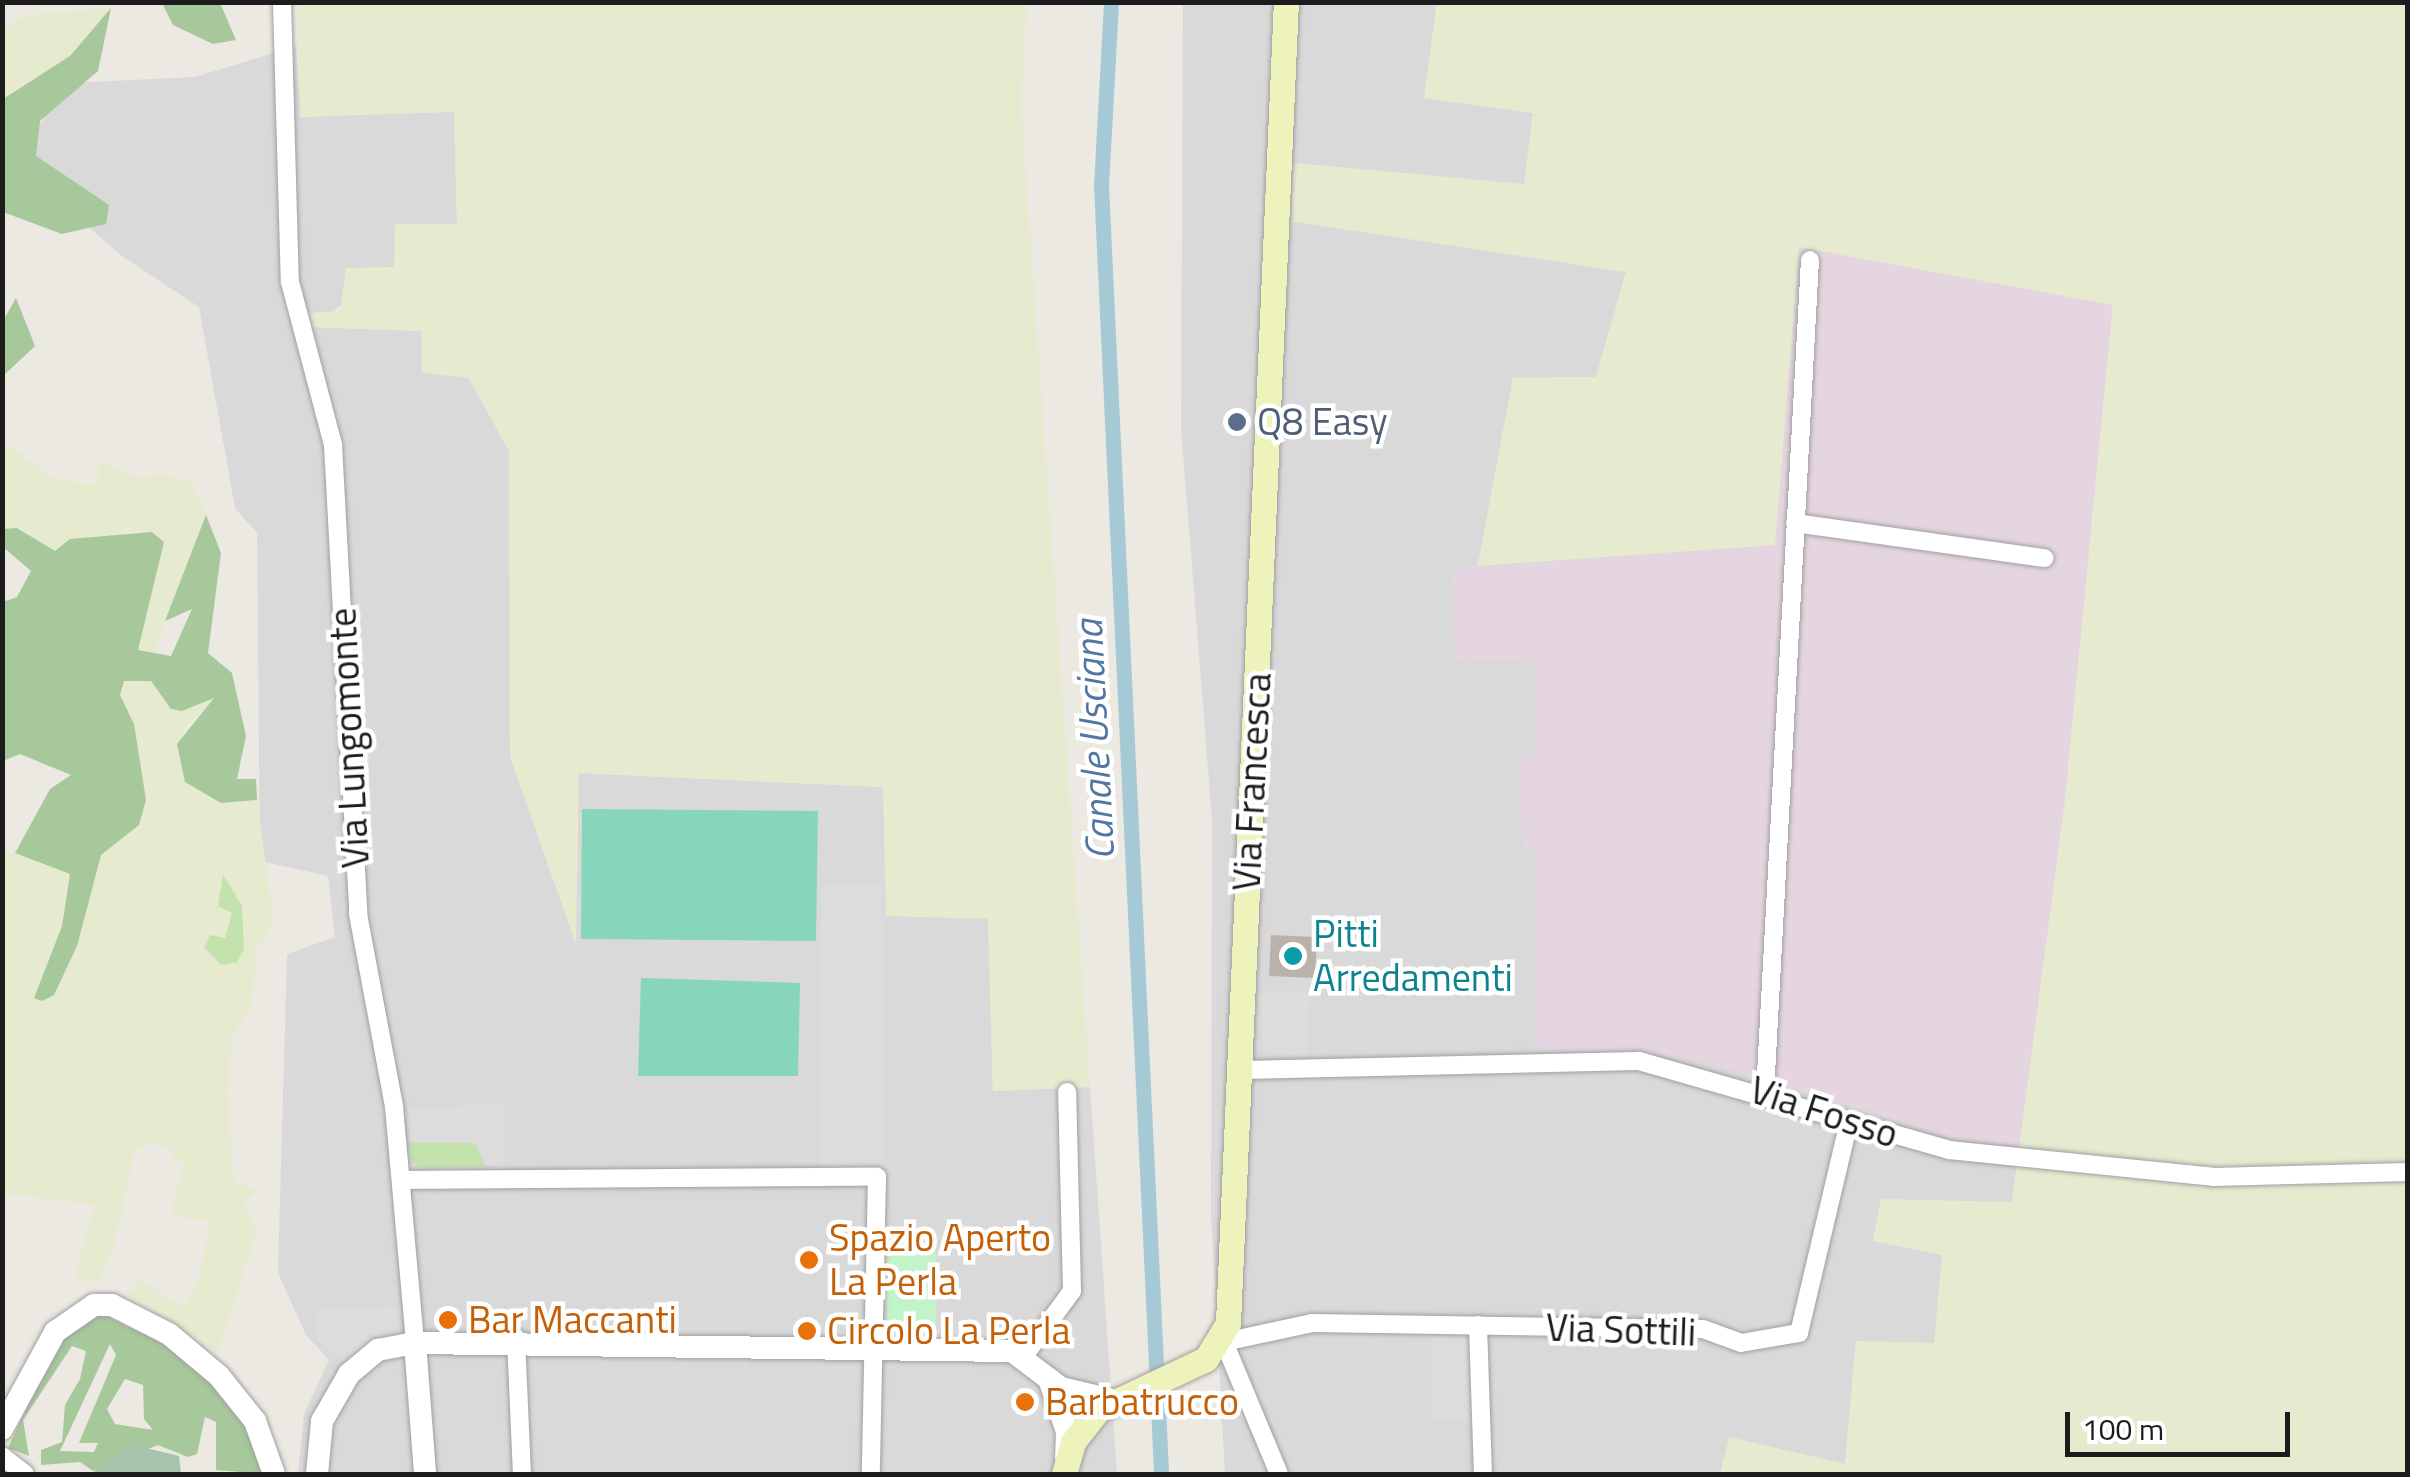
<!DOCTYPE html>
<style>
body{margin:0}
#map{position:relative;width:2410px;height:1477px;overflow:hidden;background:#ece9e2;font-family:"Titillium Web",sans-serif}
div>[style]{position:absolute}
.residential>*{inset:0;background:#dad9d9}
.industrial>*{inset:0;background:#e5d5e1}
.farmland>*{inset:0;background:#e6eacf}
.grass>*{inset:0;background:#c4e2ac}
.forest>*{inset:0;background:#a6c89b}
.cemetery>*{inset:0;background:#a6c3ac}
.park>*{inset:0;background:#c2f3c9}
.pitch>*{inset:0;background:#87d5bb}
.parking>*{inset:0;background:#dcdcdc}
.canal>*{height:15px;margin:-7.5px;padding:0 7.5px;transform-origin:7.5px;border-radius:7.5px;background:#a6c9d6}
.building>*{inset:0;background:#b9b2ac}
.roads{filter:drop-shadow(0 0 2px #a0a0a0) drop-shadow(0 0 2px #a0a0a0)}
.minor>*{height:18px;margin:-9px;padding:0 9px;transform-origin:9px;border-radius:9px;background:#fff}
.tertiary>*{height:22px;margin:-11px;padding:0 11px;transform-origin:11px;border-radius:11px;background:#fff}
.secondary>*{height:25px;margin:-12.5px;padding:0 12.5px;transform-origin:12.5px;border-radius:12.5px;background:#edf3ba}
.dots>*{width:28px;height:28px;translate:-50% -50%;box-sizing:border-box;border:5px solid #fff;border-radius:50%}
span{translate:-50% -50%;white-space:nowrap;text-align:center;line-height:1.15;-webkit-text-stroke:9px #fff;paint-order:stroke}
.service-label{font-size:38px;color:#4e5e75}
.left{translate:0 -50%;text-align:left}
.street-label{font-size:38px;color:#1c1c1c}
.culture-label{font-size:38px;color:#0d838f}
.food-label{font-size:38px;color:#c56008}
.water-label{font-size:40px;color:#5276a2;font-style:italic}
.frame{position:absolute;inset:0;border:5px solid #1c1c1c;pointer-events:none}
.scale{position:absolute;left:2065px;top:1412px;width:225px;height:45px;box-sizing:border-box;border:5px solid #1c1c1c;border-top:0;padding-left:12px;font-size:30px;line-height:35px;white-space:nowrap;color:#1c1c1c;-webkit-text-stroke:8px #fff;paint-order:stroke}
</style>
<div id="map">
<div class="residential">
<div style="clip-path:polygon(1183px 3px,1437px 3px,1424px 98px,1533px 113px,1524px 185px,1294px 163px,1291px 221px,1626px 272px,1596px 377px,1513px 378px,1478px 565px,1775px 545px,1799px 247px,2065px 801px,2012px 1202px,1943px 1254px,1934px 1344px,1856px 1342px,1845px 1464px,1730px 1438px,1720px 1474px,1225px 1474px,1211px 1213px,1212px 819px,1181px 427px)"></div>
<div style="clip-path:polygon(296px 46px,301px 117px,454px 111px,457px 224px,310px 327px,421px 331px,469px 378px,509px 451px,510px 756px,575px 941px,578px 773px,883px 787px,988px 918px,993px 1091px,1090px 1087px,1117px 1474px,298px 1474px,304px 1414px,329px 1360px,306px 1335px,278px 1273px,287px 954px,335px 937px,328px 876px,260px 861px,257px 533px,235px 508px,199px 307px,122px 256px,13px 162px,69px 83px,195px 77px)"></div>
</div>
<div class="industrial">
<div style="clip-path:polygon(1799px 247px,2113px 304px,2065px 801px,2019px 1149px,1952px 1137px,1703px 1061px,1534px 1047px,1535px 850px,1523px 848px,1520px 759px,1536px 758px,1535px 661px,1454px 659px,1453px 569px,1775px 545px)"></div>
</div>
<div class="farmland">
<div style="clip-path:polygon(298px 3px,1027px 3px,1021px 102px,1090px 1087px,993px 1091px,988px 919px,886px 916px,883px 787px,579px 773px,576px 944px,510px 756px,509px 451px,469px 378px,422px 373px,421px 331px,310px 327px,309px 313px,340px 311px,346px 268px,394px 267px,395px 224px,457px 224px,454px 112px,300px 117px)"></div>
<div style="clip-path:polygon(1437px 3px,2407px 3px,2407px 1474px,1720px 1474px,1729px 1437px,1845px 1464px,1856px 1341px,1934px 1343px,1942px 1255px,1873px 1241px,1881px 1199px,2012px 1202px,2065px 801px,2113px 305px,1799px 247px,1775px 545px,1478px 566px,1513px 378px,1596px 377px,1626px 272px,1291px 221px,1294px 163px,1524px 184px,1533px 113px,1424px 98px)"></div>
<div style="clip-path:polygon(111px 8px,70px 56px,3px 99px,2px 27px,28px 15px)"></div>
<div style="clip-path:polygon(13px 448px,49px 476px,81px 483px,97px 483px,99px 462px,143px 479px,159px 473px,191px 482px,206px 515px,202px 531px,153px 655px,138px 650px,164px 542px,126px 529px,112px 538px,70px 539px,55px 551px,18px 528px,3px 529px,2px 449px)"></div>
<div style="clip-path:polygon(124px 681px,151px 681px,170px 709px,182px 711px,216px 697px,182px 731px,185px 781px,221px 803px,257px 800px,274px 925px,256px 948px,252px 1006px,231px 1037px,229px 1091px,231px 1162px,236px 1181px,256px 1192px,244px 1203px,257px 1229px,218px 1353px,128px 1296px,139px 1280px,184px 1307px,198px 1282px,210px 1222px,171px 1215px,184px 1163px,171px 1158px,172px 1148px,147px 1143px,134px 1153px,114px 1248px,98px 1284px,74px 1276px,95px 1205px,3px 1193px,2px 849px,70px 873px,62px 926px,45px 968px,65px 968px,101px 855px,139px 825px,146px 800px,120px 695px)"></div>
</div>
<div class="grass">
<div style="clip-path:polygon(223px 875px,242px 906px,244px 949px,237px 962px,221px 965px,204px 947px,210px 935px,225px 938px,232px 913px,218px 906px)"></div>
<div style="clip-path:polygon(410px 1142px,476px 1143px,485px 1166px,421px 1168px,411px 1161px)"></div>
</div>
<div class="forest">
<div style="clip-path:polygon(162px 3px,220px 3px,236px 40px,213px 44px,173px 25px)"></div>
<div style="clip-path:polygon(111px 8px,98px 71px,40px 121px,36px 156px,109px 205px,106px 224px,62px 234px,3px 212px,3px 99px,70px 56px)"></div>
<div style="clip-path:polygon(16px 298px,35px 346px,3px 376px,3px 321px)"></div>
<div style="clip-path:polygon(206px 515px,221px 553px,208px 653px,232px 673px,246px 736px,237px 779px,256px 779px,257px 800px,221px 803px,185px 782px,177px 744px,214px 698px,182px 711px,171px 709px,151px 681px,124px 681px,120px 695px,134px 724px,146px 800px,139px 825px,101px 855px,77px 946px,54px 995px,42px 1001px,34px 998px,62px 926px,70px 874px,15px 853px,50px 789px,71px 775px,20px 754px,3px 761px,3px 602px,17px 597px,31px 571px,3px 547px,3px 529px,17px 528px,55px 551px,70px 539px,152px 532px,164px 542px,138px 650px,171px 656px,192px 609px,165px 621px)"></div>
<div style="clip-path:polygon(evenodd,98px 1312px,182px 1353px,237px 1409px,264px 1474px,216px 1470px,216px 1422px,205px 1417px,197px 1454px,188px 1457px,158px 1445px,93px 1471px,80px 1462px,41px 1465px,41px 1450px,62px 1442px,65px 1405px,80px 1379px,86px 1351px,72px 1346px,23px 1420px,29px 1456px,8px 1448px,58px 1341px,98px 1312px,110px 1344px,116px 1355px,79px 1443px,98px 1443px,94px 1452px,60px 1451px,110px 1344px,98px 1312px,125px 1379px,143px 1385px,144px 1419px,153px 1430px,115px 1424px,107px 1409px,125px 1379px)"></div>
</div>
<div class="cemetery">
<div style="clip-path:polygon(130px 1444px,179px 1456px,181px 1474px,91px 1474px)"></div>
</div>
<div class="park">
<div style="clip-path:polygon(888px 1251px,936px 1251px,936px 1328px,887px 1328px)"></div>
</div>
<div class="pitch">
<div style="clip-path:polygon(582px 809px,818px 811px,816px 941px,581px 939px)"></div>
<div style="clip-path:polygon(641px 978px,800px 983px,798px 1076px,638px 1076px)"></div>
</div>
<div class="parking">
<div style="clip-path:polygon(821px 883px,882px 883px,882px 1168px,821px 1168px)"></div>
<div style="clip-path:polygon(1260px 991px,1311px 992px,1307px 1057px,1263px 1051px)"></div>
<div style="clip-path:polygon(503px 1104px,506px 1165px,485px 1166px,475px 1143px,410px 1142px,408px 1108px)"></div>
<div style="clip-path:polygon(401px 1305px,396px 1332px,344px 1365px,318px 1340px,318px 1310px)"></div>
<div style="clip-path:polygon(1432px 1333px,1473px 1333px,1473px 1422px,1432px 1422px)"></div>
</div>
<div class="canal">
<div style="left:1111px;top:2px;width:183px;rotate:93.1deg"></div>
<div style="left:1101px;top:185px;width:1290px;rotate:87.33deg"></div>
</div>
<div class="building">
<div style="clip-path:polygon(1271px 935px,1317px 937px,1315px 978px,1269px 976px)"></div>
</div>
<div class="roads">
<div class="minor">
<div style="left:282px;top:2px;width:280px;rotate:88.4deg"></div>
<div style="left:290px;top:282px;width:169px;rotate:75.2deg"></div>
<div style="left:333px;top:445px;width:470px;rotate:86.9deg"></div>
<div style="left:358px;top:914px;width:196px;rotate:79.4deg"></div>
<div style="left:394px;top:1107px;width:237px;rotate:84.9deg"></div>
<div style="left:1795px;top:523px;width:252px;rotate:8deg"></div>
<div style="left:1240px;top:1070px;width:399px;rotate:-1.3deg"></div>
<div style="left:1639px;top:1061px;width:323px;rotate:16deg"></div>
<div style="left:1949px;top:1150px;width:265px;rotate:5.8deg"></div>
<div style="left:2213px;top:1177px;width:195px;rotate:-1.5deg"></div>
<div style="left:1765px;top:1093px;width:834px;rotate:-86.91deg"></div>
<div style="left:402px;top:1180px;width:475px;rotate:-0.4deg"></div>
<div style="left:877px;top:1177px;width:297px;rotate:91.2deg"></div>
<div style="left:1478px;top:1325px;width:149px;rotate:88.1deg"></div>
<div style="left:516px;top:1338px;width:136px;rotate:87.5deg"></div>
<div style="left:1024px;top:1356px;width:81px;rotate:-53.6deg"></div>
<div style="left:1072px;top:1291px;width:199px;rotate:-91.4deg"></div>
<div style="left:2px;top:1456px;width:29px;rotate:38deg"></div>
<div style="left:1279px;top:1474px;width:143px;rotate:-112.6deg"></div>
<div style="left:1224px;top:1342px;width:91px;rotate:-12.1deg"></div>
<div style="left:1313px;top:1323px;width:390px;rotate:0.9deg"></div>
<div style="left:1703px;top:1329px;width:40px;rotate:20.2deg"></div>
<div style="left:1741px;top:1343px;width:59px;rotate:-9.8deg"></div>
<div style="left:1799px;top:1333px;width:217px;rotate:-76.7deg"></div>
</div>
<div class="tertiary">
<div style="left:415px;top:1343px;width:131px;rotate:85.6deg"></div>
<div style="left:1049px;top:1379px;width:56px;rotate:71.2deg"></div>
<div style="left:1067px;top:1432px;width:25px;rotate:92deg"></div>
<div style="left:2px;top:1429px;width:111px;rotate:-61.3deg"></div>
<div style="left:55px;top:1332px;width:47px;rotate:-34.7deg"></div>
<div style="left:94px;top:1305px;width:18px"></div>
<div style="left:112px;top:1305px;width:64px;rotate:27deg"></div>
<div style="left:169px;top:1334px;width:65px;rotate:40deg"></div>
<div style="left:219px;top:1376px;width:58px;rotate:51.3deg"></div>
<div style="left:255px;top:1421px;width:56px;rotate:70.3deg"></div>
<div style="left:317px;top:1474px;width:53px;rotate:-84.6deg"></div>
<div style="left:322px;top:1421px;width:54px;rotate:-60.1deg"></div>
<div style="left:349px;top:1374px;width:38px;rotate:-40deg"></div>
<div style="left:378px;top:1350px;width:38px;rotate:-11deg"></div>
<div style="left:415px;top:1343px;width:597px;rotate:0.77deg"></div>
<div style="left:1012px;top:1351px;width:61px;rotate:37.1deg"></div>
<div style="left:1061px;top:1388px;width:52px;rotate:13.2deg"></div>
</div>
<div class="secondary">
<div style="left:1064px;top:1474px;width:33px;rotate:-74deg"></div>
<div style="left:1073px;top:1442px;width:41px;rotate:-52deg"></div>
<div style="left:1098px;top:1410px;width:119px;rotate:-25.3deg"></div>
<div style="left:1206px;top:1359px;width:42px;rotate:-58.6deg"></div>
<div style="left:1228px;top:1323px;width:1322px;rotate:-87.49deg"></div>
</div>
</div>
<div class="dots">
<div style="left:1237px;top:422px;background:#5c6f8a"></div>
<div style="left:1293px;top:956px;background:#0f9aa8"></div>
<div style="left:809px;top:1260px;background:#e8710a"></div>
<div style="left:448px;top:1320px;background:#e8710a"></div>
<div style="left:807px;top:1331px;background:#e8710a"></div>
<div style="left:1025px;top:1402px;background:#e8710a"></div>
</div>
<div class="service-label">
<span class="left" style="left:1257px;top:422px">Q8 Easy</span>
</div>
<div class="street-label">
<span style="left:349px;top:738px;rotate:-93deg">Via Lungomonte</span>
<span style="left:1252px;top:782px;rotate:-87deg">Via Francesca</span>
<span style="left:1824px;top:1112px;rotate:18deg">Via Fosso</span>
<span style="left:1621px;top:1330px;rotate:2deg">Via Sottili</span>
</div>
<div class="culture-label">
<span class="left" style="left:1313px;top:956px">Pitti<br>Arredamenti</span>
</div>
<div class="food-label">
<span class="left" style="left:829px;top:1260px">Spazio Aperto<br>La Perla</span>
<span class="left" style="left:468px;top:1320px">Bar Maccanti</span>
<span class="left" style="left:827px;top:1331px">Circolo La Perla</span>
<span class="left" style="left:1045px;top:1402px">Barbatrucco</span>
</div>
<div class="water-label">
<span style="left:1094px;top:740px;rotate:-93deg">Canale Usciana</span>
</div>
<div class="frame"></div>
<div class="scale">100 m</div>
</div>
